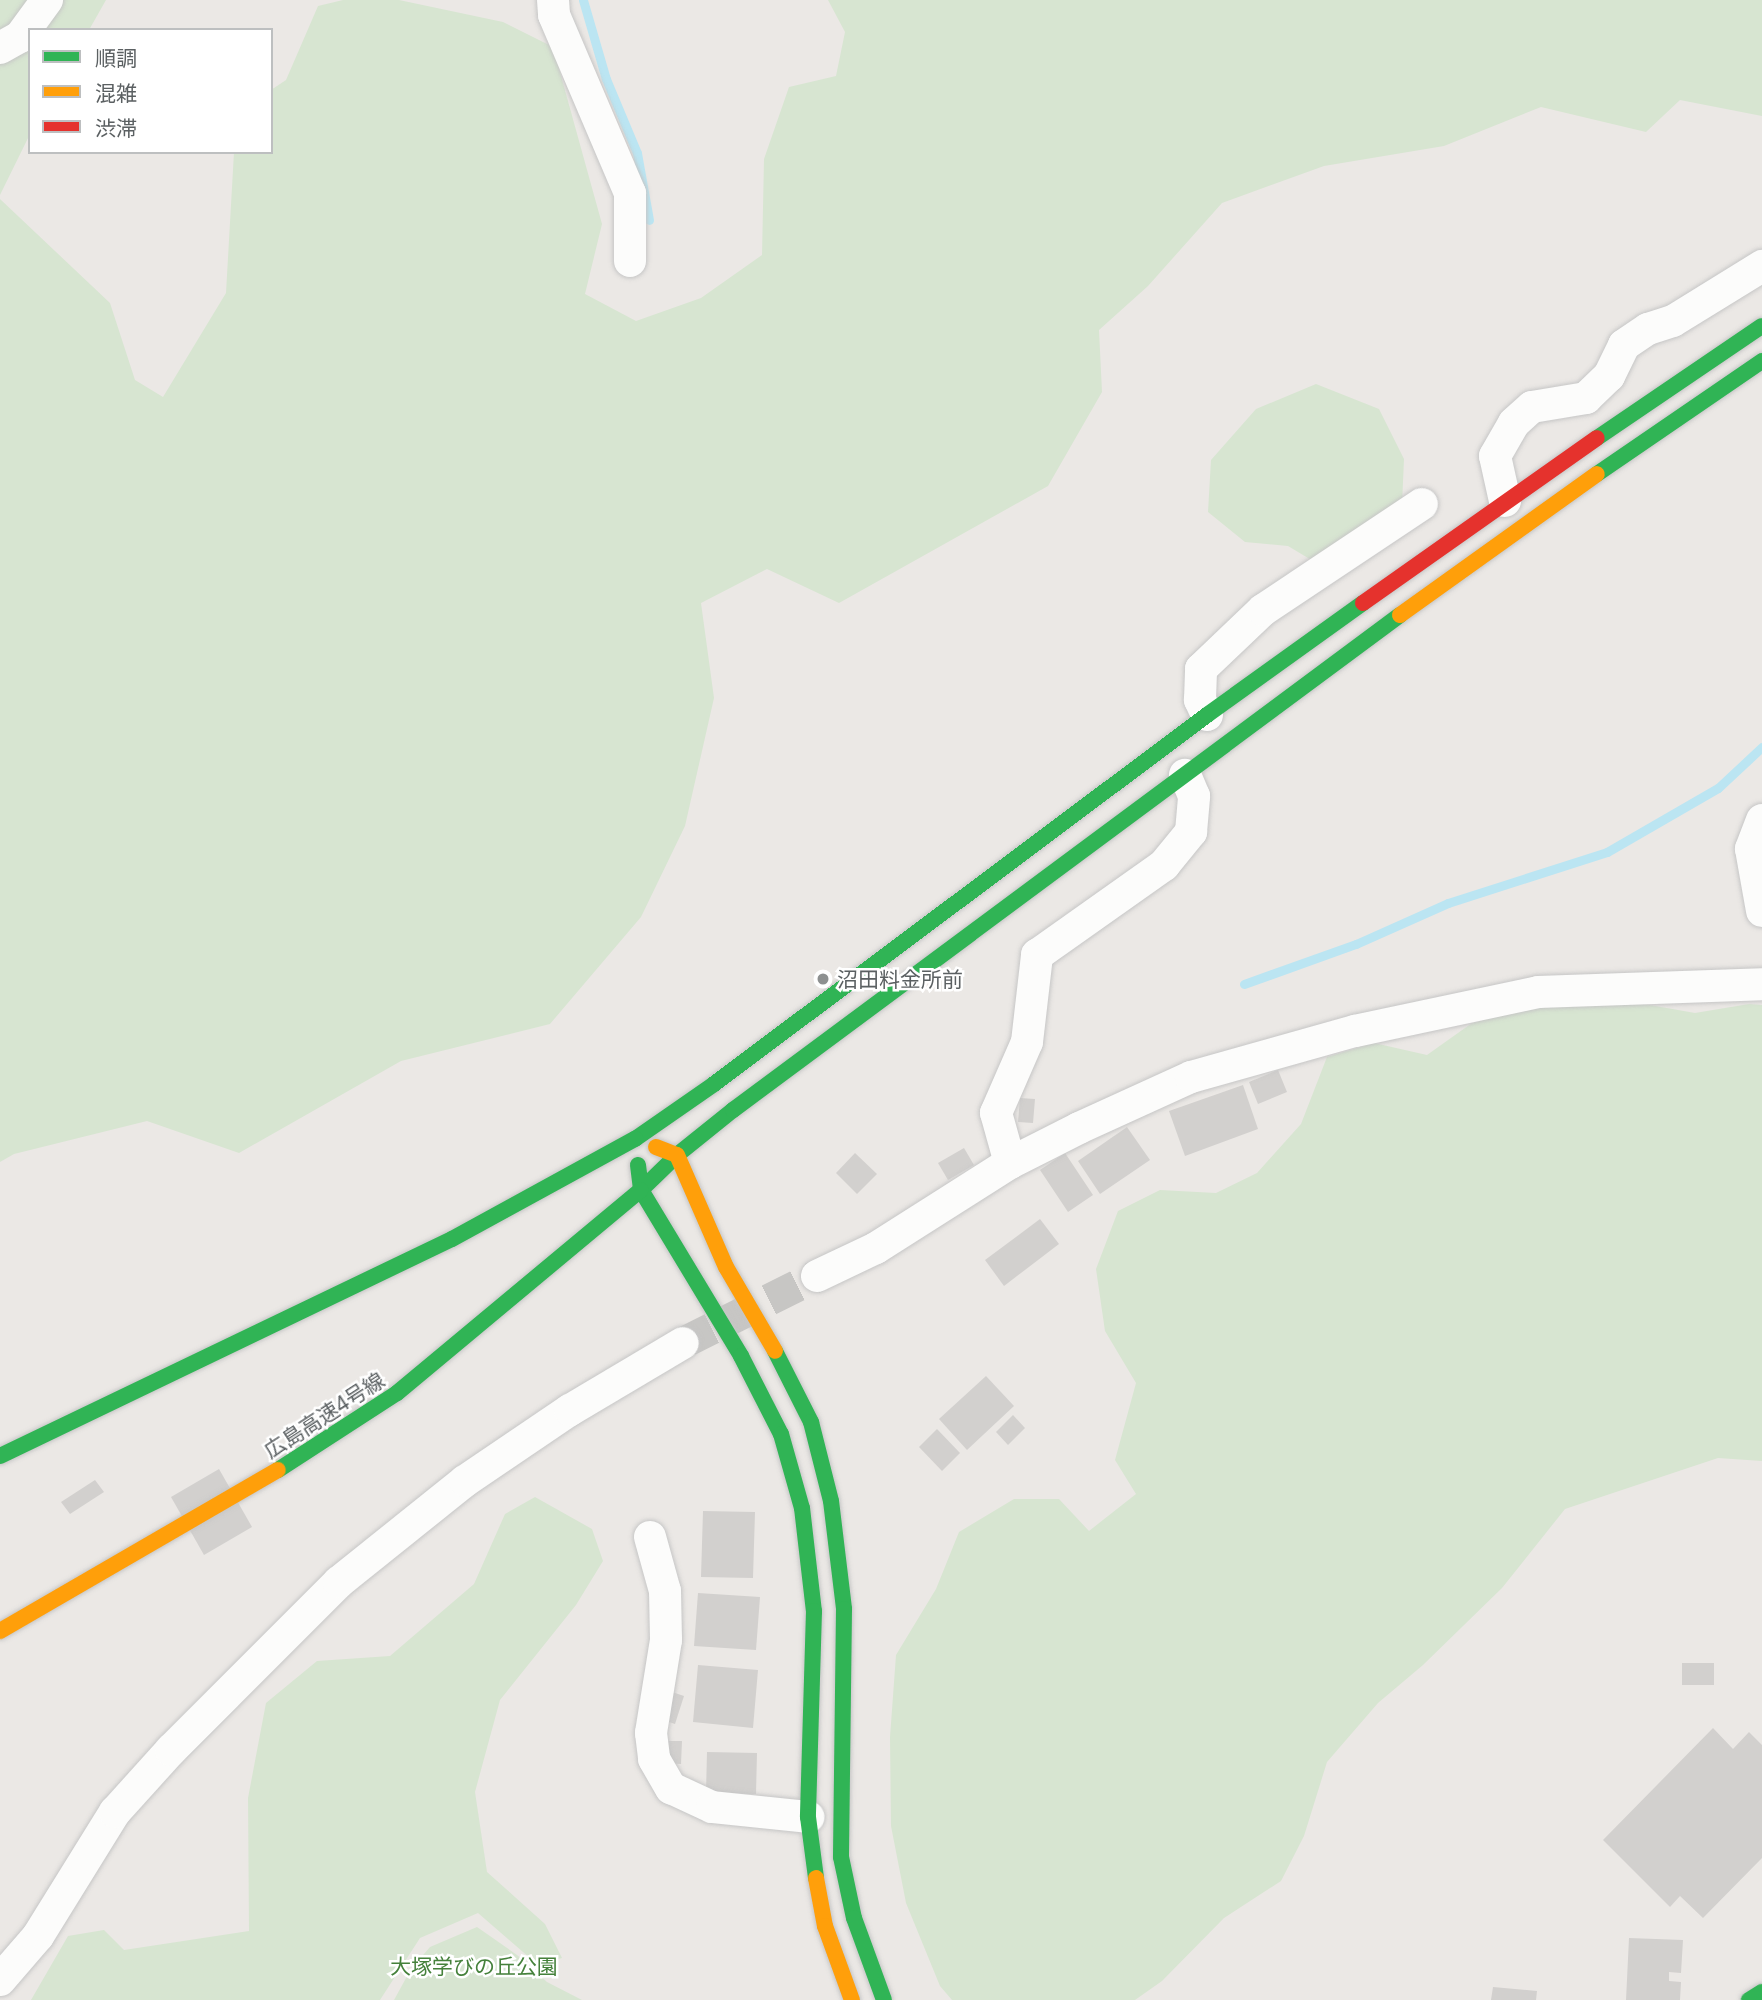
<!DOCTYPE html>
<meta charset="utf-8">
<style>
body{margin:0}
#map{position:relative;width:1762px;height:2000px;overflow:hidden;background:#ebe8e5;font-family:"Noto Sans","Noto Sans JP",sans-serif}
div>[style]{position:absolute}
.green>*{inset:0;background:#d7e5d1}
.stream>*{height:9px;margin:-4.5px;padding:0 4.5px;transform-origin:4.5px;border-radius:4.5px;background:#bbe5f2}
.building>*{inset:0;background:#d2d0ce}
.street-tunnel>*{height:32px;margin-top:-16px;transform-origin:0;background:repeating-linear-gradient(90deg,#c7c6c4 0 32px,transparent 0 48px)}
.roads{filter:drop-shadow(0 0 2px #c6c6c6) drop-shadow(0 0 2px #c6c6c6)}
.street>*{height:32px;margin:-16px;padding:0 16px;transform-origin:16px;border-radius:16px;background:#fcfcfb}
.fast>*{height:16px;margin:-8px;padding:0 8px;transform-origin:8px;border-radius:8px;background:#30b455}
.slow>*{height:16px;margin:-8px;padding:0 8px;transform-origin:8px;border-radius:8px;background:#ff9f0a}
.jam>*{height:16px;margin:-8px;padding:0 8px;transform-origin:8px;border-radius:8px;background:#e5322d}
.dots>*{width:19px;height:19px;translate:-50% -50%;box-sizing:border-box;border:4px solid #fff;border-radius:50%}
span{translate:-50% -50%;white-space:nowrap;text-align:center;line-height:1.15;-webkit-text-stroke:5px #fff;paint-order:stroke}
.poi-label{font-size:21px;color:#5b6062}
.left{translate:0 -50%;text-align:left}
.street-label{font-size:21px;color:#5b6062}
.park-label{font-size:21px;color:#45813b}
.legend{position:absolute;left:28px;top:28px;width:245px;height:126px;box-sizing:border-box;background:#fff;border:2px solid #bdbfc0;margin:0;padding:9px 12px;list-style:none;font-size:21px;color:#5b6062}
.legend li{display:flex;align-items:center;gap:14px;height:35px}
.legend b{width:35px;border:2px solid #bdbfc0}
</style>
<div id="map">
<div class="green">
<div style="clip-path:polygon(0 0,106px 0,89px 30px,30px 30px,30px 134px,0 195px)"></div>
<div style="clip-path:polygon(343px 0,399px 0,503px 22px,553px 47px,602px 224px,585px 294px,636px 321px,701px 298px,762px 255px,764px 159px,789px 87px,836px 76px,845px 32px,828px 0,1762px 0,1762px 116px,1680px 100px,1646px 132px,1541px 107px,1444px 146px,1324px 166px,1222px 203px,1148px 286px,1099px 330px,1102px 392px,1048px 486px,839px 603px,767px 569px,701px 603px,714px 698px,685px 826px,641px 917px,550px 1024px,401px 1061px,239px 1153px,147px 1121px,14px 1154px,0 1162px,0 199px,110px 303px,135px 380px,163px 397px,226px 293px,234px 152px,271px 152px,271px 90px,286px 80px,318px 6px)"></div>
<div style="clip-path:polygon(1316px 384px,1379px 409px,1404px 459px,1402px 505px,1318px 564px,1288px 546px,1245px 542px,1208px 512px,1211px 460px,1256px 409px)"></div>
<div style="clip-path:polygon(1633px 1002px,1695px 1013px,1749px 1004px,1762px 1005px,1762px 1461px,1718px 1458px,1565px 1509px,1502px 1588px,1423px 1665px,1378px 1703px,1327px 1762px,1304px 1836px,1281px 1881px,1224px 1918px,1162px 1981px,1135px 2000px,952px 2000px,940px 1986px,906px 1903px,891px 1826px,890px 1737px,896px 1655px,936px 1589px,959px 1532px,1014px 1499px,1059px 1499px,1089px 1531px,1136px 1494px,1115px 1460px,1136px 1383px,1105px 1331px,1096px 1269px,1118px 1211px,1160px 1190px,1216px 1193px,1257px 1173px,1301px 1124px,1327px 1057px,1374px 1043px,1427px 1055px,1472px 1023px,1537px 1005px)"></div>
<div style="clip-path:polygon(535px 1497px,592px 1529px,603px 1561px,576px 1605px,500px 1700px,475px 1792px,487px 1872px,545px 1924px,562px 1958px,538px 1965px,478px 1913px,420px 1938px,380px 2000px,31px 2000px,68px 1936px,104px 1930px,124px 1950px,249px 1931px,248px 1798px,266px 1703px,317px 1661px,390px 1656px,474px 1584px,505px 1514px)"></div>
<div style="clip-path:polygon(477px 1927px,517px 1955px,547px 1982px,582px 2000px,394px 2000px,411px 1969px,430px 1947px)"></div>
</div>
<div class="stream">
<div style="left:583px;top:0;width:82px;rotate:73.8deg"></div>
<div style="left:606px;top:79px;width:80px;rotate:67.3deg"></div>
<div style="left:637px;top:153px;width:68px;rotate:79.8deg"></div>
<div style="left:1244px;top:984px;width:119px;rotate:-19.7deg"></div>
<div style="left:1356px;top:944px;width:101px;rotate:-24deg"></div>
<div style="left:1448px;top:903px;width:167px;rotate:-17.8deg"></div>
<div style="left:1607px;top:852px;width:128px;rotate:-30deg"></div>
<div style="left:1718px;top:788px;width:60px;rotate:-43deg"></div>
</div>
<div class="building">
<div style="clip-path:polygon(1278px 1070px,1287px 1092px,1258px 1104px,1249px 1082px)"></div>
<div style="clip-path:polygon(1243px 1085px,1258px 1129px,1185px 1156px,1169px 1111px)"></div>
<div style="clip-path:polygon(1020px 1098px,1035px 1099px,1033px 1123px,1018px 1122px)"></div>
<div style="clip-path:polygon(1127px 1127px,1150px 1160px,1100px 1194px,1078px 1161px)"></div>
<div style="clip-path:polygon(964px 1148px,974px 1165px,948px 1180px,938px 1163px)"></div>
<div style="clip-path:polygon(855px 1153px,877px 1174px,857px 1194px,836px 1173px)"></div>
<div style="clip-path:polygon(1065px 1153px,1093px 1195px,1068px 1212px,1040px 1170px)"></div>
<div style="clip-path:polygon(1040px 1219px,1059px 1244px,1004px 1286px,985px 1260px)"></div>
<div style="clip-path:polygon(986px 1376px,1014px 1406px,967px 1450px,939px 1419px)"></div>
<div style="clip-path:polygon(1013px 1415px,1025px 1428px,1008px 1445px,996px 1432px)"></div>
<div style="clip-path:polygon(937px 1429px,960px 1453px,942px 1471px,919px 1447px)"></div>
<div style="clip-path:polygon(219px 1469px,252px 1527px,204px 1555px,171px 1497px)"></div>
<div style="clip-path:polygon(95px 1480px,104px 1492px,70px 1514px,61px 1502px)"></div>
<div style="clip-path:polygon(703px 1511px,755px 1512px,753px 1578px,701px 1577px)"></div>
<div style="clip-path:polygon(698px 1593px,760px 1597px,756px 1650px,694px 1646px)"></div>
<div style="clip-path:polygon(1682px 1663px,1714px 1663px,1714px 1685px,1682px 1685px)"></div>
<div style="clip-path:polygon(698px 1665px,758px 1670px,753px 1728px,693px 1722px)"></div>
<div style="clip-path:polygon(666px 1690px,684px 1696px,675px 1724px,657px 1718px)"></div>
<div style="clip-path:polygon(1713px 1728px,1733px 1749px,1749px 1732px,1762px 1745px,1762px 1858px,1703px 1918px,1680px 1896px,1670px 1907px,1603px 1840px)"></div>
<div style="clip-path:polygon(662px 1741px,682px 1741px,681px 1764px,661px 1763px)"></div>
<div style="clip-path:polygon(707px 1752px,757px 1753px,756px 1794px,706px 1793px)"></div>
<div style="clip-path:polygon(1629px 1938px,1683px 1940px,1681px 1973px,1669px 1972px,1669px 1981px,1681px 1982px,1680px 2000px,1626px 2000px)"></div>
<div style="clip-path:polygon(1493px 1987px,1537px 1991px,1536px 2000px,1491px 2000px)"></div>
</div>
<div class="street-tunnel">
<div style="left:683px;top:1343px;width:150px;rotate:-26.6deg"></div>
</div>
<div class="roads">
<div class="street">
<div style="left:553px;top:0;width:15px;rotate:86deg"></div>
<div style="left:554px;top:15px;width:194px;rotate:66.9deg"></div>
<div style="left:630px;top:193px;width:68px;rotate:90deg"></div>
<div style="left:0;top:48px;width:23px;rotate:-29deg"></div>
<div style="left:20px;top:37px;width:46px;rotate:-53.9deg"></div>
<div style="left:1505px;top:501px;width:46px;rotate:-102.5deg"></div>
<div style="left:1495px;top:456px;width:38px;rotate:-60deg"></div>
<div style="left:1514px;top:423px;width:24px;rotate:-42deg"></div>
<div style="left:1532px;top:407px;width:55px;rotate:-9.5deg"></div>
<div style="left:1586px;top:398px;width:32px;rotate:-44deg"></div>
<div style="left:1609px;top:376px;width:34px;rotate:-64deg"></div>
<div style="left:1624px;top:345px;width:29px;rotate:-34deg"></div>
<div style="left:1648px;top:329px;width:26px;rotate:-18deg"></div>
<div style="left:1673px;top:321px;width:105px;rotate:-31.7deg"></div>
<div style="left:1207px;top:715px;width:17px;rotate:-115deg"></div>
<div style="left:1200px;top:700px;width:31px;rotate:-88deg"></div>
<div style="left:1201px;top:669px;width:86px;rotate:-43.6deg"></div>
<div style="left:1263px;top:610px;width:191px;rotate:-33.7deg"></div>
<div style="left:1762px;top:820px;width:31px;rotate:111deg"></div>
<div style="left:1751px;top:849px;width:63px;rotate:79.9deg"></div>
<div style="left:1010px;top:1163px;width:52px;rotate:-105.6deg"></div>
<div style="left:996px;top:1113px;width:77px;rotate:-66.4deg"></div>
<div style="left:1027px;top:1042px;width:88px;rotate:-83.4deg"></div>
<div style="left:1037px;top:955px;width:156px;rotate:-35.3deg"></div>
<div style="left:1164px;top:865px;width:43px;rotate:-50.7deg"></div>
<div style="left:1191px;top:832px;width:36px;rotate:-85deg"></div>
<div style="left:1194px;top:796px;width:23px;rotate:-113deg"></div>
<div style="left:817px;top:1276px;width:65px;rotate:-25.4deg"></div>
<div style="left:876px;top:1248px;width:159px;rotate:-32.4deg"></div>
<div style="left:1010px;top:1163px;width:77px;rotate:-26.9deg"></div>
<div style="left:1079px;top:1128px;width:123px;rotate:-24.5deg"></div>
<div style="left:1191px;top:1077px;width:170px;rotate:-15.7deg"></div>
<div style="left:1355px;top:1031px;width:187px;rotate:-12deg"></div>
<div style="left:1538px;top:992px;width:224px;rotate:-2deg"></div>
<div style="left:650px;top:1537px;width:56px;rotate:74.5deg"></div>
<div style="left:665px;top:1591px;width:49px;rotate:88.8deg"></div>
<div style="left:666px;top:1640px;width:94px;rotate:99.2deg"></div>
<div style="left:651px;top:1733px;width:26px;rotate:83deg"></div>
<div style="left:654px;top:1759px;width:34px;rotate:60deg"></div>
<div style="left:671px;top:1788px;width:45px;rotate:24.9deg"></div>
<div style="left:712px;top:1807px;width:97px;rotate:5.9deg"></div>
<div style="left:0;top:1980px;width:58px;rotate:-49.2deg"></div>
<div style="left:38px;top:1936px;width:146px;rotate:-58.2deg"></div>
<div style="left:115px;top:1812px;width:84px;rotate:-47.9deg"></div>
<div style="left:171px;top:1750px;width:238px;rotate:-45deg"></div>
<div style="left:339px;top:1582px;width:161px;rotate:-38.7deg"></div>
<div style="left:465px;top:1481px;width:127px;rotate:-34.1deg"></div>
<div style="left:570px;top:1410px;width:131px;rotate:-30.7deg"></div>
</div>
<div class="fast">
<div style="left:1597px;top:438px;width:199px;rotate:-34.2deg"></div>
<div style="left:1597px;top:474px;width:200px;rotate:-34.4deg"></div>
<div style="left:635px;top:1139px;width:96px;rotate:-34.8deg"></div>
<div style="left:714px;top:1084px;width:616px;rotate:-36.81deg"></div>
<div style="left:1207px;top:715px;width:192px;rotate:-35.7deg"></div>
<div style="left:638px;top:1165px;width:25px;rotate:83deg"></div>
<div style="left:641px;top:1190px;width:194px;rotate:58.9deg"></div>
<div style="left:741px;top:1356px;width:88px;rotate:62.9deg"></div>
<div style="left:781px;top:1434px;width:77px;rotate:74.2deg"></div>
<div style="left:802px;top:1508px;width:104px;rotate:83.4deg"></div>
<div style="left:814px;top:1611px;width:206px;rotate:91.7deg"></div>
<div style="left:808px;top:1817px;width:62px;rotate:82.5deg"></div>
<div style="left:641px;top:1190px;width:50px;rotate:-44.2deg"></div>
<div style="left:677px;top:1155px;width:72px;rotate:-38.8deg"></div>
<div style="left:733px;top:1110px;width:831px;rotate:-36.58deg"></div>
<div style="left:775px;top:1351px;width:80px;rotate:63.1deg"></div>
<div style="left:811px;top:1422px;width:81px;rotate:75.8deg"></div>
<div style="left:831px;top:1501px;width:109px;rotate:83.1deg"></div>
<div style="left:844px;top:1609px;width:248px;rotate:90.7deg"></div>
<div style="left:841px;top:1857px;width:62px;rotate:78deg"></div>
<div style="left:854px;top:1918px;width:87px;rotate:69.9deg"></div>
<div style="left:0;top:1456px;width:501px;rotate:-25.65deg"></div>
<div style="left:452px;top:1239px;width:209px;rotate:-28.7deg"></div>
<div style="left:278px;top:1470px;width:142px;rotate:-32.9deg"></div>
<div style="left:397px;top:1393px;width:317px;rotate:-39.8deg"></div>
<div style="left:1749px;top:2000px;width:15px;rotate:-32deg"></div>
</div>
<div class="slow">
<div style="left:1400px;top:615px;width:242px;rotate:-35.6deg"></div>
<div style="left:656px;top:1147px;width:22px;rotate:21deg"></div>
<div style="left:677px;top:1155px;width:122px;rotate:66.4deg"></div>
<div style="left:726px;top:1267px;width:97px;rotate:59.7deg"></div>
<div style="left:0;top:1631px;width:321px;rotate:-30.1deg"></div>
<div style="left:816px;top:1878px;width:49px;rotate:79.4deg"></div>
<div style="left:825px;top:1926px;width:79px;rotate:70deg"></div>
</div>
<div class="jam">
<div style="left:1363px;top:603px;width:286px;rotate:-35.2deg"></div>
</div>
</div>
<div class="dots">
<div style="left:823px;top:979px;background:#8d9090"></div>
</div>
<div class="poi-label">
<span class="left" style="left:837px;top:979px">沼田料金所前</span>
</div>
<div class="street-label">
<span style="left:324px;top:1415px;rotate:-33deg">広島高速4号線</span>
</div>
<div class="park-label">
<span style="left:474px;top:1966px">大塚学びの丘公園</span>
</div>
<ul class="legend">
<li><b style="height:9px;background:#30b455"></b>順調</li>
<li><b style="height:9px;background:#ff9f0a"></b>混雑</li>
<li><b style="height:9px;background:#e5322d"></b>渋滞</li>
</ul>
</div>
